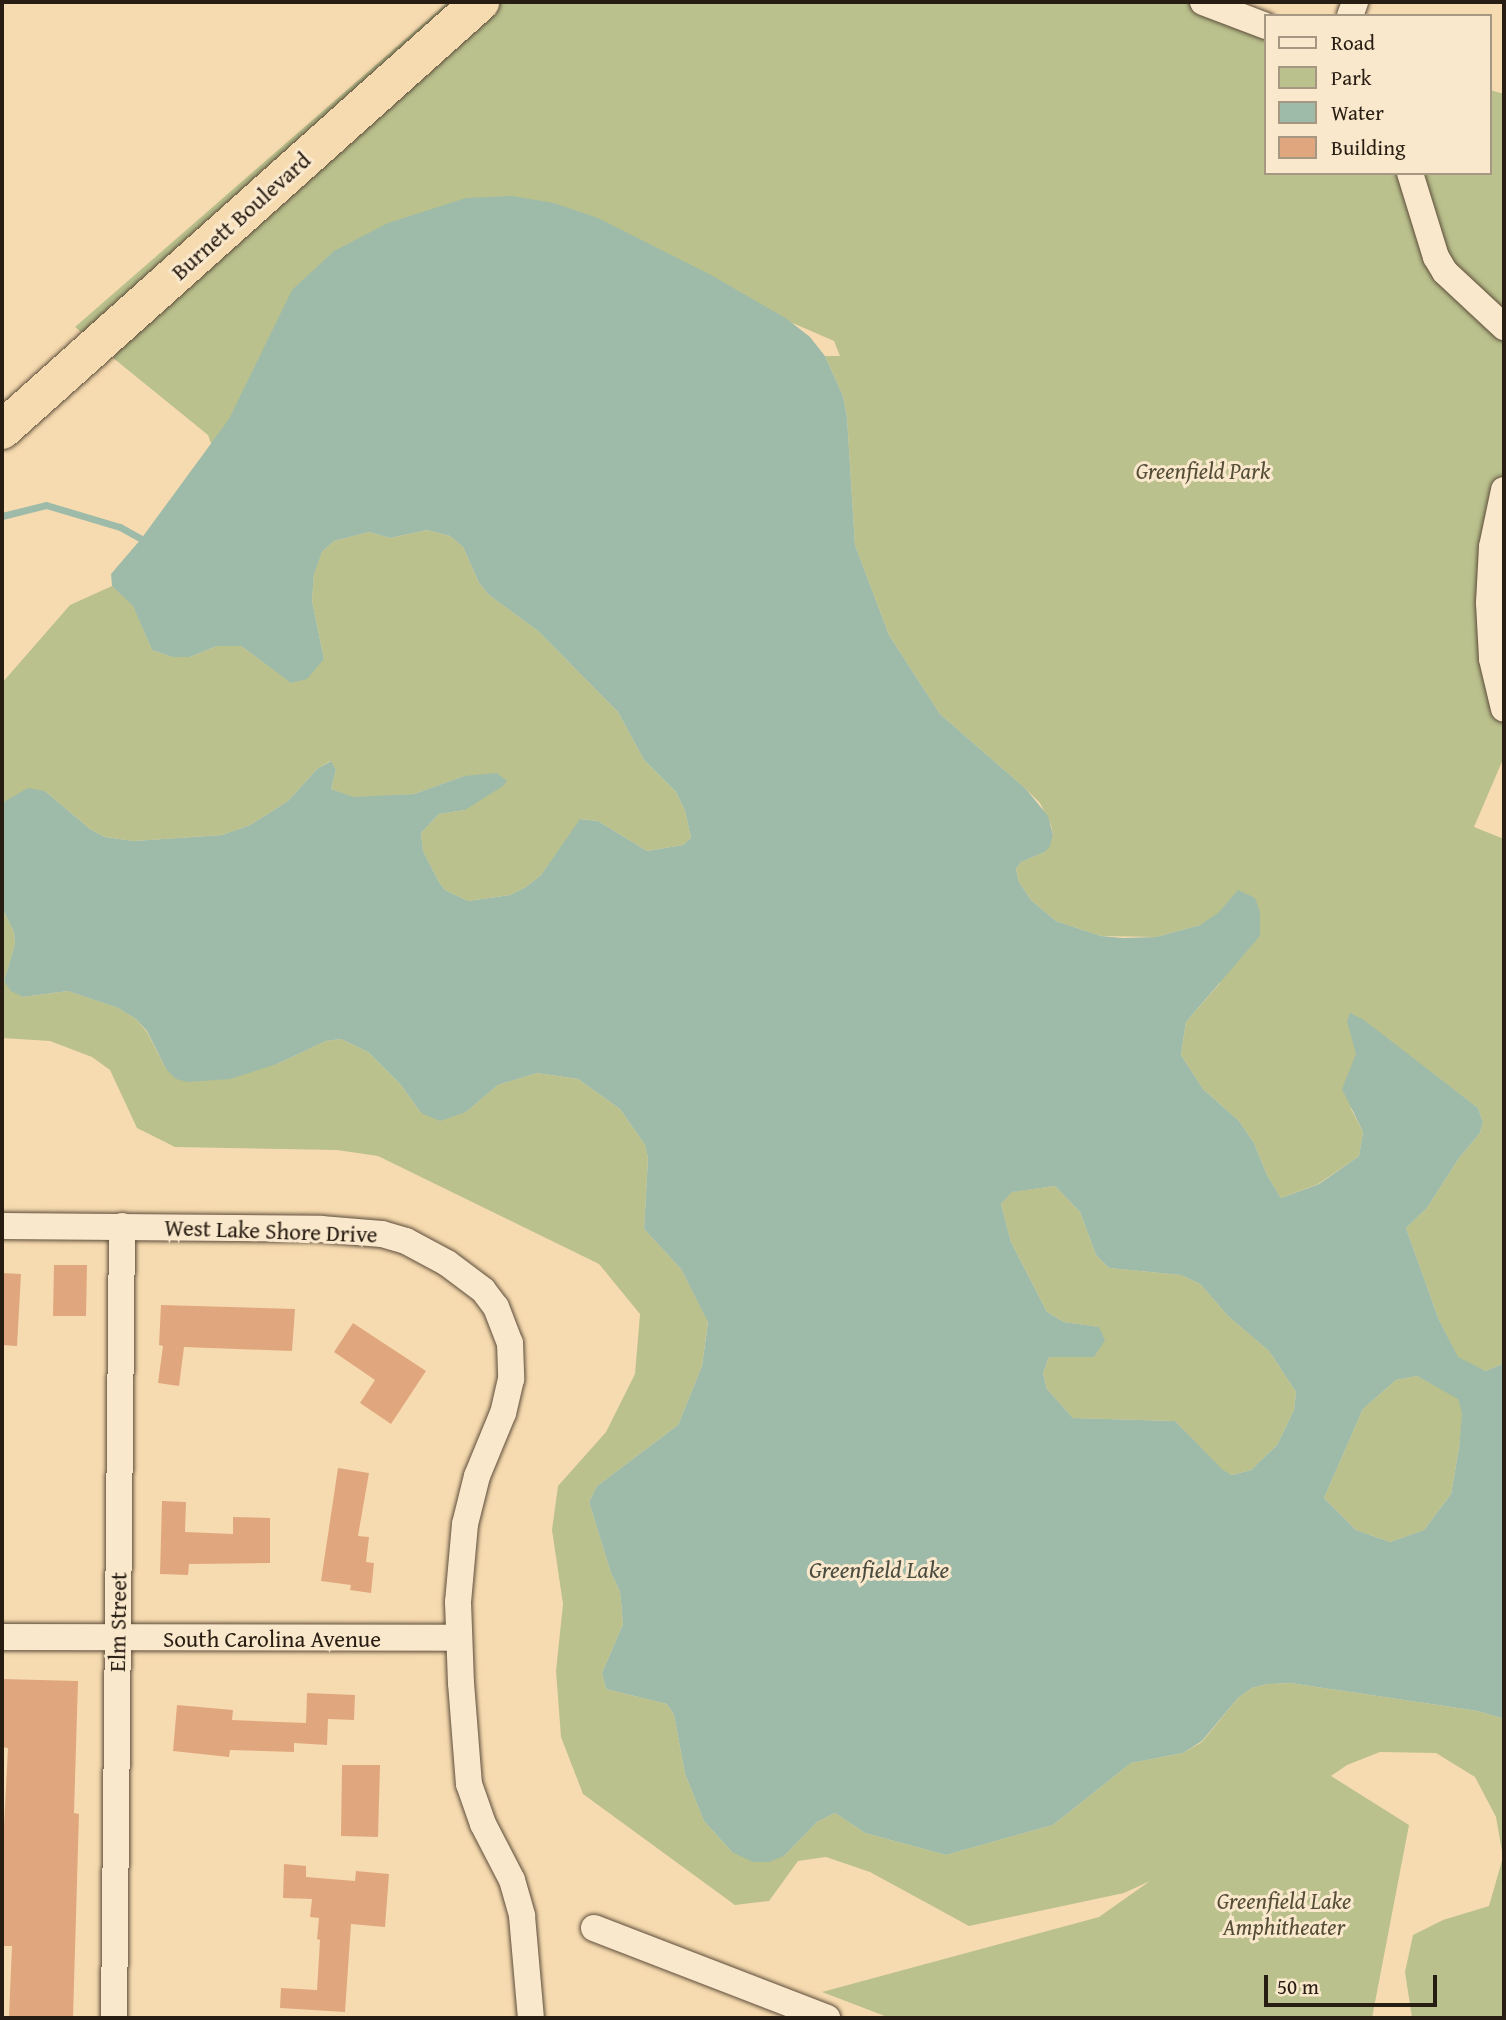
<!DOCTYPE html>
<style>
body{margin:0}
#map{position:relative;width:1506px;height:2020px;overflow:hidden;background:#f7dbb0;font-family:"Gentium Book Plus",serif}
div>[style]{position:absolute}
.green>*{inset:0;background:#bac18d}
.water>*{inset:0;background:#9ebba9}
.stream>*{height:7px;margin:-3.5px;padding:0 3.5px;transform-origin:3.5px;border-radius:3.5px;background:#9ebba9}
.building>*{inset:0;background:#e0a77f}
.roads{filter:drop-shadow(0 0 2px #5c4c3a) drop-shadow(0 0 2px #5c4c3a)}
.minor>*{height:26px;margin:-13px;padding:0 13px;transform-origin:13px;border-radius:13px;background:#fae8cc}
.highway>*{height:38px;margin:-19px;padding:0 19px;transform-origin:19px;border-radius:19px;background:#f7dbb0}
span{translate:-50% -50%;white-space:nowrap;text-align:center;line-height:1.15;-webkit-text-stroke:6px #fae8cc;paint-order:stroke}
.street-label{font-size:23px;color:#281d13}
.park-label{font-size:23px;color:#544e38;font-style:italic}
.water-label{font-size:24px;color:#4b4c40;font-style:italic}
.frame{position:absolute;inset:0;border:4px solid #281d13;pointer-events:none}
.legend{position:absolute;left:1264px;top:14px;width:228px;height:161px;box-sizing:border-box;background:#fae8cc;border:2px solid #a69782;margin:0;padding:9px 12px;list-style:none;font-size:21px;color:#281d13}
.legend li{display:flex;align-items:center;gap:14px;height:35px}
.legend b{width:35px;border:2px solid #a69782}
.scale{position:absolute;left:1264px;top:1975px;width:173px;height:32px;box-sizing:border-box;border:4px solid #281d13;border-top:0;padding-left:9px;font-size:21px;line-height:24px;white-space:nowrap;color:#281d13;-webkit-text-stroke:5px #fae8cc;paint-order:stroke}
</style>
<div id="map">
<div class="green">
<div style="clip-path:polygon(448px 2px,1222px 2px,1266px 16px,1266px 173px,1490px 173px,1490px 90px,1504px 94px,1504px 757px,1474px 827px,1504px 839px,1504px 1363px,1486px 1371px,1458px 1358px,1439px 1320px,1406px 1228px,1427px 1208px,1459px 1158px,1480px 1133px,1483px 1122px,1478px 1108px,1383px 1036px,1351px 1109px,1363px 1132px,1359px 1156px,1318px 1184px,1281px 1198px,1267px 1175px,1254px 1143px,1239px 1121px,1203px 1089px,1181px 1055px,1186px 1022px,1220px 983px,1210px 919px,1200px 925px,1156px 937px,1101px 936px,1056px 921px,1031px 900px,1019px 882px,1016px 869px,1021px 862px,1045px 852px,1053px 835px,1051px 825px,1040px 803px,1026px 789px,940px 714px,889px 635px,855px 545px,847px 417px,843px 396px,825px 356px,840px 356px,834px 341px,647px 260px,238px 517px,208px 435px,75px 327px)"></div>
<div style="clip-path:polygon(427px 530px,450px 536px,463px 547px,479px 583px,489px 595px,538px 631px,618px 712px,644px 760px,676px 792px,685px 811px,691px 838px,683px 845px,647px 851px,598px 821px,581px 819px,541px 875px,526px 887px,510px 895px,468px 901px,445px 890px,439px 882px,423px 851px,421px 833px,439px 814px,465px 810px,464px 776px,414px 794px,353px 798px,331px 789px,336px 770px,330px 761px,317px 769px,288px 801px,250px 825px,222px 835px,134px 841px,105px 837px,90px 829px,45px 791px,2px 803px,2px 683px,70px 605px,112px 586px,133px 605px,152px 650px,172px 657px,190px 657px,217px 646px,241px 646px,292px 683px,324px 659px,312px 601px,314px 573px,322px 552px,334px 541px,369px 532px,390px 538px)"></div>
<div style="clip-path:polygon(2px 908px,14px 932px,15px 944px,4px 981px,23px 997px,68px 991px,118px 1008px,136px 1019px,147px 1032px,166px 1069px,277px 1064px,326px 1041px,341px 1039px,368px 1052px,401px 1085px,421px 1113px,466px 1112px,498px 1085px,537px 1073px,578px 1079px,620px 1109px,645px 1145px,648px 1158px,644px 1229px,681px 1269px,708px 1321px,702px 1366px,678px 1425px,597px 1486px,589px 1502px,611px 1573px,620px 1592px,623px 1624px,602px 1673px,606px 1689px,667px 1704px,674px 1715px,685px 1774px,704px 1821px,732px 1852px,784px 1856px,817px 1822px,835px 1813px,865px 1833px,946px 1855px,1053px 1825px,1131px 1763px,1183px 1753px,1202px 1742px,1238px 1698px,1252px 1688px,1268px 1684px,1290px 1683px,1478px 1711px,1504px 1719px,1504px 2018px,1412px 2018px,1405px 1972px,1413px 1935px,1443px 1920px,1489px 1906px,1503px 1857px,1496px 1817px,1475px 1777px,1436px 1753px,1380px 1752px,1347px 1765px,1331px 1776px,1409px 1825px,1372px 2018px,890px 2018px,822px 1992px,1099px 1917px,1150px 1881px,1124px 1893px,969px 1926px,870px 1872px,826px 1857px,798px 1861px,769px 1901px,735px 1905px,583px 1794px,561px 1737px,556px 1671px,563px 1604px,552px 1530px,558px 1486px,606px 1432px,635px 1374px,640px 1314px,599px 1264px,378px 1156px,337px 1150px,175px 1147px,137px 1128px,110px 1070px,92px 1057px,50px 1041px,2px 1038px)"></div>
<div style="clip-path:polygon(1055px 1186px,1080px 1212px,1096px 1255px,1109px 1268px,1181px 1275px,1200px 1284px,1229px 1317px,1269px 1351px,1296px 1392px,1294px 1410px,1277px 1445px,1251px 1470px,1232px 1475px,1222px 1470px,1175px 1421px,1073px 1418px,1047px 1389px,1043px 1373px,1049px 1357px,1093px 1357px,1098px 1327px,1064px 1322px,1047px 1312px,1011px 1242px,1001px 1204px,1011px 1192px)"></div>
<div style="clip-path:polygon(1417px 1376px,1458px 1398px,1463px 1412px,1459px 1448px,1451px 1494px,1424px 1530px,1390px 1542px,1356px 1530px,1324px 1498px,1363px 1409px,1396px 1380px)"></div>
</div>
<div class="water">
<div style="clip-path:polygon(evenodd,512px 196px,554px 203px,598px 218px,713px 276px,787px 319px,810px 337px,825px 356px,843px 396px,847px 417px,855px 545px,889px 635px,940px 714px,1026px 789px,1048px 816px,1053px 835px,1050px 846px,1045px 852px,1021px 862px,1016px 869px,1019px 882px,1031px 900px,1056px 921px,1101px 936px,1123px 938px,1156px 937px,1200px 925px,1218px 913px,1238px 890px,1255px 898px,1260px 912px,1260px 936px,1186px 1022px,1181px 1055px,1203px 1089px,1239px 1121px,1254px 1143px,1267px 1175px,1281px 1198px,1319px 1184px,1359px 1156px,1363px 1132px,1342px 1089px,1356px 1054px,1347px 1021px,1350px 1013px,1364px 1020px,1478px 1108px,1483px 1122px,1480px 1133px,1459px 1158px,1427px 1208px,1406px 1228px,1439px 1320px,1458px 1357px,1486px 1371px,1504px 1363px,1504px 1719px,1478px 1711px,1290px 1683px,1268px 1684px,1252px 1688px,1238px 1698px,1202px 1741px,1183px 1753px,1131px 1763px,1053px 1825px,946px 1855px,865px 1833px,835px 1813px,817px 1822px,784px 1856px,769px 1862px,753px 1862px,732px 1852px,704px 1821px,685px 1774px,674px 1715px,667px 1704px,606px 1689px,602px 1673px,623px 1624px,620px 1592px,611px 1573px,589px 1502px,597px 1486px,678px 1425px,702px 1366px,708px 1322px,681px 1269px,644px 1229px,648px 1158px,645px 1145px,620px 1109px,578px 1079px,537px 1073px,498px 1085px,466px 1112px,440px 1121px,421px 1113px,401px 1085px,368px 1052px,341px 1039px,326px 1041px,277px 1064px,230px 1079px,188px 1082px,176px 1079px,166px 1069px,147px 1031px,136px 1019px,118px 1008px,68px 991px,23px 997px,11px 991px,4px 981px,15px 944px,14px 932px,2px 908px,2px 803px,28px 788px,45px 791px,90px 829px,105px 837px,134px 841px,222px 835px,250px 825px,288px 801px,317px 769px,331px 761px,336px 770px,331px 789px,353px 797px,414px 794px,464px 776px,497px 773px,507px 781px,503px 786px,465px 810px,439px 814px,421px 833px,423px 851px,439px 882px,445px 890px,468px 901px,510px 895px,526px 887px,541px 875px,580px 819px,598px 821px,647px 851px,683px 845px,691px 838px,685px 811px,676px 792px,644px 760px,618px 712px,538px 631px,489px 595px,479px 583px,463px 547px,450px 536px,427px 530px,390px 538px,369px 532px,334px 541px,322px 552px,314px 574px,312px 601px,324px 659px,307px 679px,291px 683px,241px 646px,217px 646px,190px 657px,172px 657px,152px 650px,133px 606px,112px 586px,111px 574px,141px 539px,229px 419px,292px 290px,334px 251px,388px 223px,466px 198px,512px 196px,1055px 1186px,1080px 1212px,1096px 1255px,1109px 1268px,1181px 1275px,1200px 1284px,1229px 1317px,1269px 1351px,1296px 1392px,1294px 1410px,1277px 1445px,1251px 1470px,1232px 1475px,1223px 1470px,1175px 1421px,1073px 1418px,1047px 1389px,1043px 1373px,1049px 1357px,1094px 1357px,1105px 1340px,1099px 1327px,1064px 1322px,1047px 1312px,1011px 1242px,1001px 1204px,1012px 1192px,1055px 1186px,512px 196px,1417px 1376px,1458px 1399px,1462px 1413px,1459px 1448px,1451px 1494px,1424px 1530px,1390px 1542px,1356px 1530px,1324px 1498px,1363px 1409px,1396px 1380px,1417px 1376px)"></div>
</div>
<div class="stream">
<div style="left:2px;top:516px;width:45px;rotate:-14deg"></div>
<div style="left:46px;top:505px;width:77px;rotate:16.6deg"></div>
<div style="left:120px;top:527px;width:33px;rotate:29deg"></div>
</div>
<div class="building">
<div style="clip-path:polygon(54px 1265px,87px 1265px,86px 1316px,53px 1316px)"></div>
<div style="clip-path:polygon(2px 1273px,21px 1274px,17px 1346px,2px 1345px)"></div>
<div style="clip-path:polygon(161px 1305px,295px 1309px,292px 1351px,184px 1347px,179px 1386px,158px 1383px,163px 1346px,159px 1345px)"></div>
<div style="clip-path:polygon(353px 1323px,426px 1371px,391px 1424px,360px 1403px,375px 1380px,334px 1352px)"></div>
<div style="clip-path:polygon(338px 1468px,369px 1473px,358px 1536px,369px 1537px,366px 1562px,374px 1563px,371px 1593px,350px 1590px,351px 1585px,321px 1581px)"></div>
<div style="clip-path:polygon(162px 1501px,186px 1502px,185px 1532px,233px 1534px,233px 1517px,270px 1518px,270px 1563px,189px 1564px,188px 1575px,160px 1574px)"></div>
<div style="clip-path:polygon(2px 1679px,78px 1681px,74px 1813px,79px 1814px,73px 2018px,9px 2016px,12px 1946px,2px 1946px,2px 1865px,8px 1748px,2px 1747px)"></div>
<div style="clip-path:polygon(307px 1693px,355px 1695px,354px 1720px,328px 1719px,327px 1745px,294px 1743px,294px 1752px,230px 1750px,229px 1757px,173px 1751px,177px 1705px,233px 1710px,232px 1720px,306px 1723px)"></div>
<div style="clip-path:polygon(342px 1765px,380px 1765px,378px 1837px,341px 1836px)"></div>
<div style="clip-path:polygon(284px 1864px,306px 1866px,306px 1877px,355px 1881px,356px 1871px,389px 1874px,385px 1927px,351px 1924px,345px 2012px,280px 2008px,281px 1988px,317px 1990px,320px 1940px,317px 1939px,319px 1918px,310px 1917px,312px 1899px,283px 1898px)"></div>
</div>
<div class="roads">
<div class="minor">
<div style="left:1203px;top:2px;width:67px;rotate:20.9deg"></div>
<div style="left:1350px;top:16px;width:15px;rotate:-70deg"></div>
<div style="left:1410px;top:173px;width:88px;rotate:72.8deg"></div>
<div style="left:1436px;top:257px;width:17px;rotate:59deg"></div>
<div style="left:1445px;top:272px;width:81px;rotate:43deg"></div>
<div style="left:1504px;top:490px;width:58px;rotate:101.9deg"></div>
<div style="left:1492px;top:547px;width:56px;rotate:93.1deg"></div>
<div style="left:1489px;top:603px;width:56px;rotate:86.9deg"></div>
<div style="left:1492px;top:659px;width:51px;rotate:76.5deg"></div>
<div style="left:2px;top:1226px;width:319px;rotate:0.5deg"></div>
<div style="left:321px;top:1229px;width:61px;rotate:4.7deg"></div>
<div style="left:382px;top:1234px;width:25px;rotate:16deg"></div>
<div style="left:406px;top:1241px;width:47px;rotate:28.2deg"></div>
<div style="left:447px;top:1263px;width:45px;rotate:36.9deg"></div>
<div style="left:483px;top:1290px;width:21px;rotate:53deg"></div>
<div style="left:496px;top:1307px;width:39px;rotate:69deg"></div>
<div style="left:510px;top:1343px;width:36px;rotate:88deg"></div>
<div style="left:511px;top:1379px;width:35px;rotate:103deg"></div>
<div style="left:503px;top:1413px;width:68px;rotate:112.4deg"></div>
<div style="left:477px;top:1476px;width:49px;rotate:104deg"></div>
<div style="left:465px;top:1524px;width:78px;rotate:95.1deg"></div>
<div style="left:458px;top:1602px;width:81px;rotate:87.9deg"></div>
<div style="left:461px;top:1683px;width:101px;rotate:85.5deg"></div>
<div style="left:469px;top:1784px;width:42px;rotate:70.7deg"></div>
<div style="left:483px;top:1824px;width:63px;rotate:62.6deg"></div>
<div style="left:512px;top:1880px;width:37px;rotate:74deg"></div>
<div style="left:522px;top:1916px;width:102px;rotate:85deg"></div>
<div style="left:2px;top:1637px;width:457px;rotate:0.1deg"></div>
<div style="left:594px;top:1928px;width:250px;rotate:21.1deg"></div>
<div style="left:114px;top:2018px;width:792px;rotate:-89.42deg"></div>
</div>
<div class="highway">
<div style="left:2px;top:430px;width:642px;rotate:-41.84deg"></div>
</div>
</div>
<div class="street-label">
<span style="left:241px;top:216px;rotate:-42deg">Burnett Boulevard</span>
<span style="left:271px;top:1231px;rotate:2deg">West Lake Shore Drive</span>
<span style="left:118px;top:1622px;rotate:-89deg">Elm Street</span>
<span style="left:272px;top:1639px">South Carolina Avenue</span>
</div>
<div class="park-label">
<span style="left:1203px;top:471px">Greenfield Park</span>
<span style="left:1284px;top:1914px">Greenfield Lake<br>Amphitheater</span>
</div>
<div class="water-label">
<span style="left:879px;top:1570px">Greenfield Lake</span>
</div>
<div class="frame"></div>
<ul class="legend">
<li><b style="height:9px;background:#fae8cc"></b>Road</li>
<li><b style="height:19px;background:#bac18d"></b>Park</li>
<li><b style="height:19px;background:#9ebba9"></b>Water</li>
<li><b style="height:19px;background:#e0a77f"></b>Building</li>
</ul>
<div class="scale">50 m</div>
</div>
